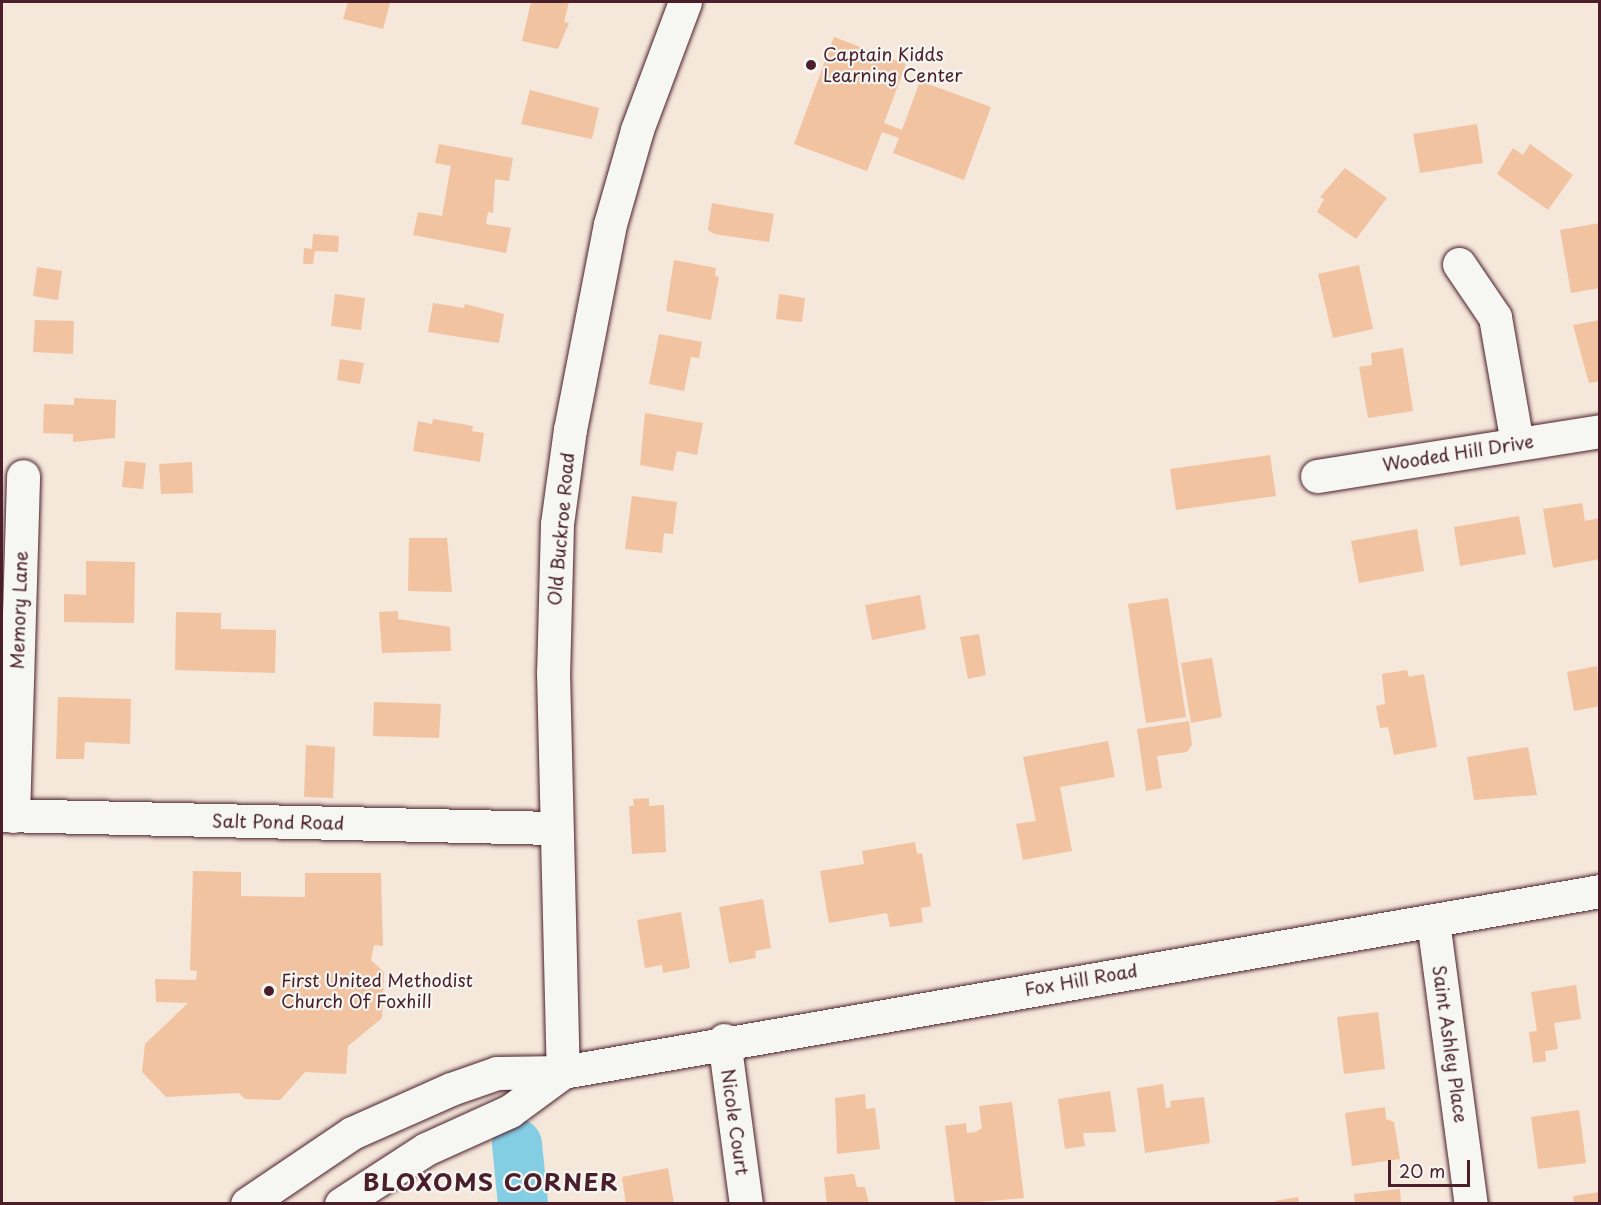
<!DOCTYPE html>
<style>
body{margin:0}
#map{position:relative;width:1601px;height:1205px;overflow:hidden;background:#f5e7da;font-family:"Playpen Sans",sans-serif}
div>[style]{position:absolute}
.green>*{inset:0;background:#c9e89f}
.river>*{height:50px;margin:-25px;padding:0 25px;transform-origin:25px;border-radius:25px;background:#84cee4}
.building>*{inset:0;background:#f2c3a1}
.roads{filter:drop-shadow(0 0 2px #4a1f2b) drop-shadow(0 0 2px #4a1f2b)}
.minor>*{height:33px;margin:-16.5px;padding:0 16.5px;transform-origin:16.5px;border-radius:16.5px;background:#f6f6f2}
.major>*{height:33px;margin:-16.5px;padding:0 16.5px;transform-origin:16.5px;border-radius:16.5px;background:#f6f6f2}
.dots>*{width:16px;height:16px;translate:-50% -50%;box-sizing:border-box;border:3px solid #f6f6f2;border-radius:50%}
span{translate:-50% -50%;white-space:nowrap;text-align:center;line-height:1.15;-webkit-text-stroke:4.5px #f6f6f2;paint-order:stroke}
.poi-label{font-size:18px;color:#4a1f2b}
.left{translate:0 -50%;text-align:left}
.street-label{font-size:18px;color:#4a1f2b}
.district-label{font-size:24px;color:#4a1f2b;font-weight:700;letter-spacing:1.5px}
.frame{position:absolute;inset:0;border:3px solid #4a1f2b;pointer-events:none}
.scale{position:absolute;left:1388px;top:1160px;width:82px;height:27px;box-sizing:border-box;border:3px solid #4a1f2b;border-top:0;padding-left:8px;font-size:18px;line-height:21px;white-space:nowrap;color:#4a1f2b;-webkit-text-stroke:4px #f6f6f2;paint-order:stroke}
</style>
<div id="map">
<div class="green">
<div style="clip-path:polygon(531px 1147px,548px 1190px,547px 1203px,511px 1203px,504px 1165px)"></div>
</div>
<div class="river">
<div style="left:517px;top:1144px;width:60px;rotate:84.3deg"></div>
</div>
<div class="building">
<div style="clip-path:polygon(348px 2px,390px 3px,383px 29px,343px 19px)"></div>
<div style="clip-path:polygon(531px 2px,569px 2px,564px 22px,569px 23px,558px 49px,522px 41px)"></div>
<div style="clip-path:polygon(834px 37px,906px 64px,884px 123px,902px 130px,920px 81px,991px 107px,964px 180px,893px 153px,899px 138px,882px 132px,867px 171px,794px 144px)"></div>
<div style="clip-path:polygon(530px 90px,599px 108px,592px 139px,521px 124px)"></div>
<div style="clip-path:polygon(1477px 124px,1483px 163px,1420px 173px,1413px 134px)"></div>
<div style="clip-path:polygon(439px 144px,513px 158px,509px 181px,495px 179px,493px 213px,488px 212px,486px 224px,511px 228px,506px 253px,413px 235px,418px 212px,442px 216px,451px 166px,435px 163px)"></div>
<div style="clip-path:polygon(1530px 144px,1573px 175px,1548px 210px,1497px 174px,1513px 148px,1523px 155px)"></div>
<div style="clip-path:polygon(1345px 168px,1387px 198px,1356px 239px,1317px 212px,1324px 199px,1320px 197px)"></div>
<div style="clip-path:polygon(712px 203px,774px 214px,769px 242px,714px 234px,708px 230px)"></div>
<div style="clip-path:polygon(1600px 223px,1600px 288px,1571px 293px,1560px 230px)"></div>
<div style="clip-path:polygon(313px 234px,339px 236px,338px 252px,315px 251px,313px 264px,303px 264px,304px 248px,312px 249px)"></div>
<div style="clip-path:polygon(674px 260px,716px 268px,715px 276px,719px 277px,711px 320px,666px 311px)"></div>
<div style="clip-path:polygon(1359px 265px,1373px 329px,1333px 338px,1318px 274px)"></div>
<div style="clip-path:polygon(37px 267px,62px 271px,58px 300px,33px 296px)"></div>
<div style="clip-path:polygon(335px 294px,365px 298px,361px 330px,331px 326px)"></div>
<div style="clip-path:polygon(779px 294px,805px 298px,802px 322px,776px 319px)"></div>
<div style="clip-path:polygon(433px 303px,464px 308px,465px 304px,504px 314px,499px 343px,428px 332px)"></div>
<div style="clip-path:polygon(35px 320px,74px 321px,73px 354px,33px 352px)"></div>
<div style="clip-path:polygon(1600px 320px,1600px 381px,1589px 383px,1573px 325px)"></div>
<div style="clip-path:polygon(659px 334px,702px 342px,699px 358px,691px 357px,684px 391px,649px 384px)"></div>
<div style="clip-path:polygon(1403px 348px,1413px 411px,1368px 418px,1359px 367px,1372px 365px,1371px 353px)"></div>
<div style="clip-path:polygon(340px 359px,364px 363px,360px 384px,337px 380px)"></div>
<div style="clip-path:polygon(74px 398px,116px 400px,115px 438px,73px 442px,73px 434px,43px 433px,44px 404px,74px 405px)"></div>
<div style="clip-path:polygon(645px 413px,703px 423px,697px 455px,677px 451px,673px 471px,640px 465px)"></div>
<div style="clip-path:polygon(433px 419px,473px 426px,472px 431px,484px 433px,480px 462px,413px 451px,418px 421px,432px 424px)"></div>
<div style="clip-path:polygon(1270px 455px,1276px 496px,1176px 510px,1170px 469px)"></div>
<div style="clip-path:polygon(125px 461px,146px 463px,143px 489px,122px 487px)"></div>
<div style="clip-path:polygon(192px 462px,193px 493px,161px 494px,159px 464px)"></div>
<div style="clip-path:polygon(632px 496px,677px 502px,673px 534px,664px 533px,662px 553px,625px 549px)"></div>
<div style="clip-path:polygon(1582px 503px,1585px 521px,1600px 518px,1600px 559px,1553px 568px,1543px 509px)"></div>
<div style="clip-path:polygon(1519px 516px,1526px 554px,1460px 566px,1454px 527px)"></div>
<div style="clip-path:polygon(1417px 529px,1424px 571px,1359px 583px,1351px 541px)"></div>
<div style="clip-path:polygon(409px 538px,447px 538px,452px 592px,408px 591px)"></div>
<div style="clip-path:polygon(86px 561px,135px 562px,134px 623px,64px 622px,64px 594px,86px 595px)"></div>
<div style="clip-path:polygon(920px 595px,926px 629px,872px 640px,865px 605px)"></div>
<div style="clip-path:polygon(1168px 598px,1186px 717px,1146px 723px,1128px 604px)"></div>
<div style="clip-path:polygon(398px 611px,398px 619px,450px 627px,451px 651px,382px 653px,379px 612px)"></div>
<div style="clip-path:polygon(176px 612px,221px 613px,221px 629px,276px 630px,275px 673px,175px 670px)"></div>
<div style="clip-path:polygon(979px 634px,986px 675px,968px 679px,960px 637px)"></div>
<div style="clip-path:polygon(1212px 658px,1222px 717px,1191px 723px,1181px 663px)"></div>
<div style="clip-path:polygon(1597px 666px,1600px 706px,1574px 711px,1567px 672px)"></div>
<div style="clip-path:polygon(1407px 670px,1409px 677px,1424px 674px,1437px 747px,1394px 755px,1388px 727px,1380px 728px,1376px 706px,1385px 704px,1382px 674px)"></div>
<div style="clip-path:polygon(58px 697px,131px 699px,130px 744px,85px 742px,84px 759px,56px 759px)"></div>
<div style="clip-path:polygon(374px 702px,441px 704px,439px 738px,373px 736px)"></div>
<div style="clip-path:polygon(1189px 721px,1192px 745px,1187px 752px,1157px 756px,1162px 788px,1146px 791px,1137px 729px)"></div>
<div style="clip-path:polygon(1108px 741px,1115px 777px,1060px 787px,1072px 851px,1023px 860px,1016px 824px,1036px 821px,1023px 757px)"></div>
<div style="clip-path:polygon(306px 745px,335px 747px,333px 798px,304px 797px)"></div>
<div style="clip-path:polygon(1528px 747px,1537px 795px,1474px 800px,1467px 757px)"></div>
<div style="clip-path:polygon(649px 798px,649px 806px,664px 805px,666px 852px,632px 854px,629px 806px,634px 806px,633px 799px)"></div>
<div style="clip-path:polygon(915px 842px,917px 854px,922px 853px,931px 906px,921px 908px,923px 922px,890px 927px,887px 913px,829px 923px,820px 871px,864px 864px,862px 851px)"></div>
<div style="clip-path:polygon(193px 871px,241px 872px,241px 896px,305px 897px,305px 873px,381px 873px,383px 946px,374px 945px,371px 960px,384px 972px,382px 1018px,348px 1046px,346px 1074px,305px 1072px,280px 1100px,245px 1099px,239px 1093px,166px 1097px,142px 1072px,145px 1044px,188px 1003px,156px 1002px,155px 979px,196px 980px,197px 971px,190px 970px)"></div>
<div style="clip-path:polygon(763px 899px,771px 948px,755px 951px,756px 958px,729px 963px,719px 907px)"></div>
<div style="clip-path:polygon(681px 912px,690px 968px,663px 973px,662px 965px,645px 968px,637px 920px)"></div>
<div style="clip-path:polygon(1576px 985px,1581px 1019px,1554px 1023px,1558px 1049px,1545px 1051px,1546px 1061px,1533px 1063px,1529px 1032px,1537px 1031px,1531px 992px)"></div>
<div style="clip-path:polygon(1378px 1012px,1385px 1069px,1344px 1074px,1337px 1017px)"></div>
<div style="clip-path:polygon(1163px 1084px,1166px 1108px,1171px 1107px,1170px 1101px,1204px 1097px,1210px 1143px,1145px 1153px,1137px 1088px)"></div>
<div style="clip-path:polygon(1110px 1091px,1116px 1132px,1083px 1133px,1085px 1146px,1065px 1149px,1058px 1099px)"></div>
<div style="clip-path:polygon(865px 1094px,866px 1109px,875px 1108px,880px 1149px,837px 1154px,835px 1098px)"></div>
<div style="clip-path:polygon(1012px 1102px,1024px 1198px,955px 1204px,945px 1126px,966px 1123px,967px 1133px,976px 1132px,982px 1128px,979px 1106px)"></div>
<div style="clip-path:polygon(1385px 1107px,1386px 1119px,1394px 1122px,1400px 1159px,1352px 1166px,1345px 1113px)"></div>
<div style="clip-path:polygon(1579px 1110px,1586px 1163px,1538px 1169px,1531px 1117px)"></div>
<div style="clip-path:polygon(668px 1168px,674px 1204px,626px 1204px,622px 1177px)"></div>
<div style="clip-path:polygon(854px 1174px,857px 1187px,865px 1187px,869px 1204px,827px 1204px,824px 1177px)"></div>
<div style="clip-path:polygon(1400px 1189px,1401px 1204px,1355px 1204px,1354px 1194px)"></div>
<div style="clip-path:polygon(1600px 1192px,1600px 1204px,1574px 1204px,1573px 1196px)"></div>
<div style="clip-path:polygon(1298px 1197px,1299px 1204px,1276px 1204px,1275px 1201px)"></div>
</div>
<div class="roads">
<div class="minor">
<div style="left:1459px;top:264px;width:64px;rotate:55.8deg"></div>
<div style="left:1495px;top:317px;width:128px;rotate:80.1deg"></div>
<div style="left:1317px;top:476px;width:287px;rotate:-9deg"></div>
<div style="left:2px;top:815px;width:553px;rotate:1.35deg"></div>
<div style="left:13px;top:816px;width:340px;rotate:-88.3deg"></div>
<div style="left:1433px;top:921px;width:286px;rotate:82.4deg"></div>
<div style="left:724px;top:1040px;width:165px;rotate:82.4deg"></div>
<div style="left:247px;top:1204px;width:127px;rotate:-34.1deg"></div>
<div style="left:352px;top:1133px;width:108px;rotate:-24deg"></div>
<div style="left:451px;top:1089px;width:49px;rotate:-19.2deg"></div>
<div style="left:497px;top:1073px;width:66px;rotate:-0.9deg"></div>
<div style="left:341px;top:1204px;width:101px;rotate:-32.9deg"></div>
<div style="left:426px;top:1149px;width:92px;rotate:-24.3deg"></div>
<div style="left:510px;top:1111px;width:66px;rotate:-36.3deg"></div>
</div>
<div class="major">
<div style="left:685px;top:2px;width:137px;rotate:110.6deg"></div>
<div style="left:637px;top:130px;width:98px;rotate:106deg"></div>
<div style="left:610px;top:224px;width:209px;rotate:101deg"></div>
<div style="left:570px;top:429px;width:96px;rotate:97.8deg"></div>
<div style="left:557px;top:524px;width:148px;rotate:91.5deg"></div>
<div style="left:553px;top:672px;width:400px;rotate:88.6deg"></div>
<div style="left:563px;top:1072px;width:1053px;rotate:-9.9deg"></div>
</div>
</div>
<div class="dots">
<div style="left:811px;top:65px;background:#4a1f2b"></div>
<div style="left:269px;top:991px;background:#4a1f2b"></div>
</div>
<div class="poi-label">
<span class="left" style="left:823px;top:65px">Captain Kidds<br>Learning Center</span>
<span class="left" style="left:281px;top:991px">First United Methodist<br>Church Of Foxhill</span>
</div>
<div class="street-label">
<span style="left:1458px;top:453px;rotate:-9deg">Wooded Hill Drive</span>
<span style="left:561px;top:529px;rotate:-85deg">Old Buckroe Road</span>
<span style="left:19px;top:610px;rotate:-88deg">Memory Lane</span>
<span style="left:278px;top:822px;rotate:1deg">Salt Pond Road</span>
<span style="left:1081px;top:980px;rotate:-10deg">Fox Hill Road</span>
<span style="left:1450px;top:1044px;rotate:82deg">Saint Ashley Place</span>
<span style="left:735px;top:1122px;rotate:82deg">Nicole Court</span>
</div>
<div class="district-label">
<span style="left:491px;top:1182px">BLOXOMS CORNER</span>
</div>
<div class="frame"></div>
<div class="scale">20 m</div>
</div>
